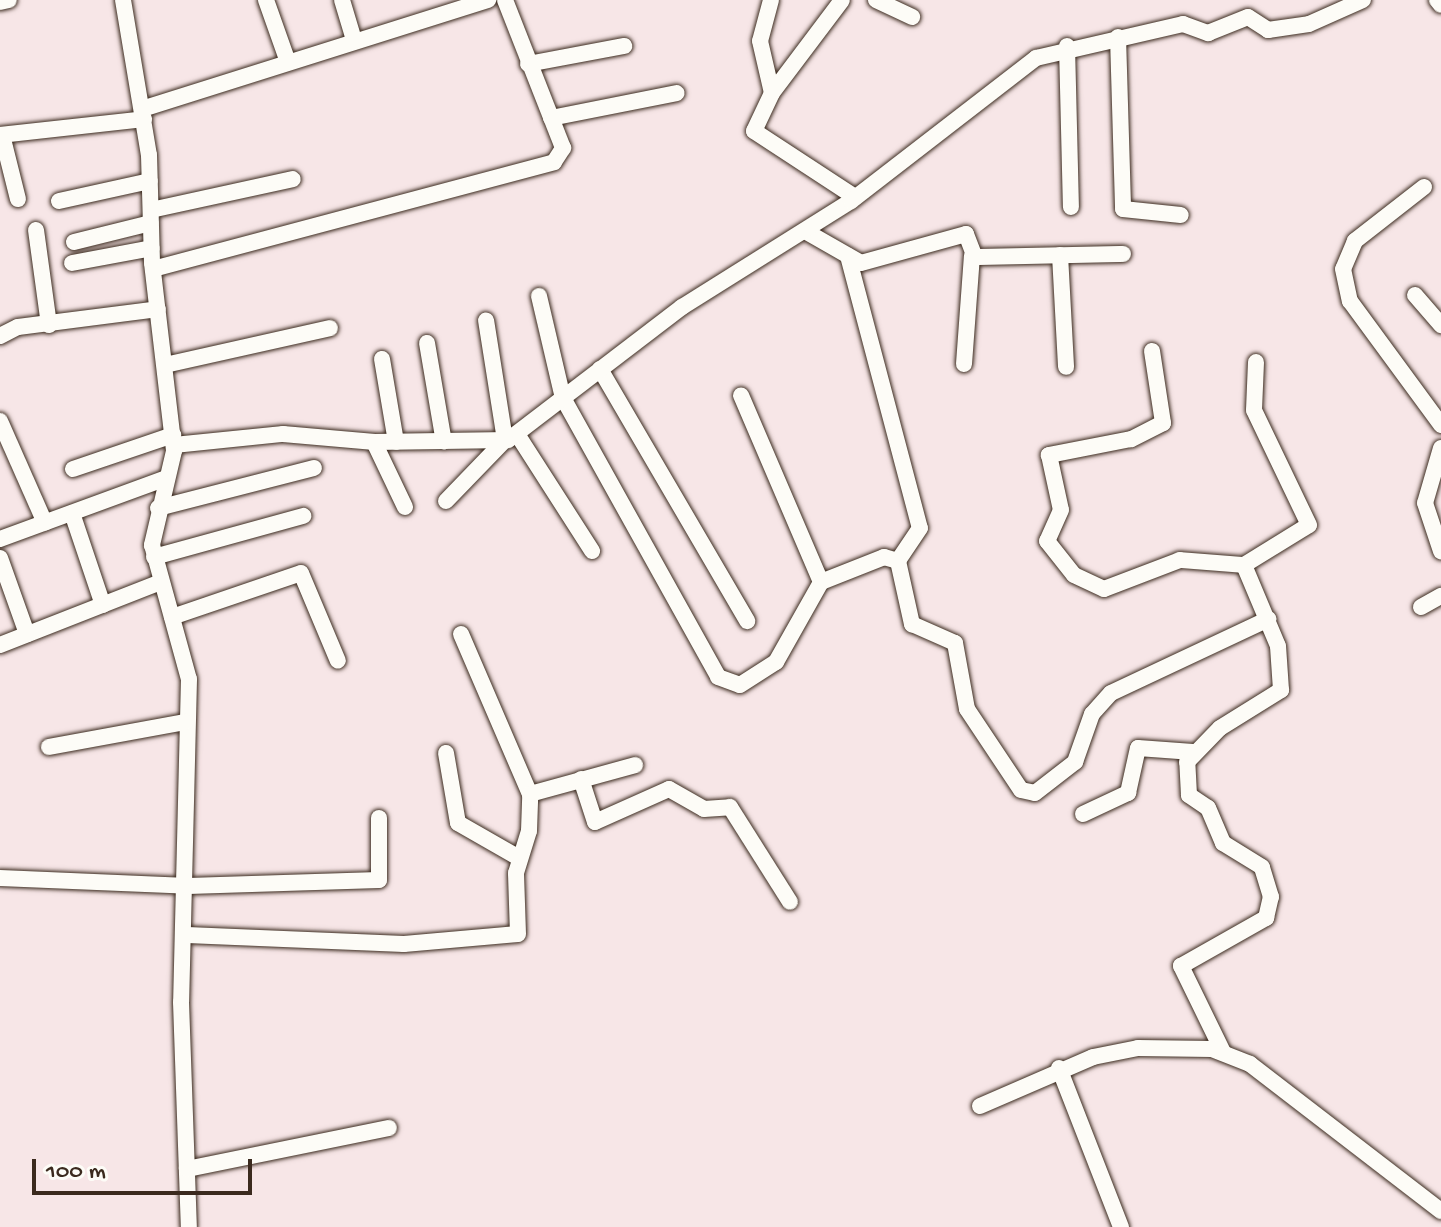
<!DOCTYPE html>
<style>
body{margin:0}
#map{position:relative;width:1441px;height:1227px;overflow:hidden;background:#f7e6e7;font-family:"Gochi Hand",sans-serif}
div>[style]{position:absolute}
.roads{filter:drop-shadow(0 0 2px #3b2a1e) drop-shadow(0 0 2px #3b2a1e)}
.street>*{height:16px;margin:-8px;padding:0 8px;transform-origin:8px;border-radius:8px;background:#fdfcf7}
span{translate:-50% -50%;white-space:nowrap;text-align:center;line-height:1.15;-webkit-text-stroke:8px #fdfcf7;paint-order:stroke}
.scale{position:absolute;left:32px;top:1159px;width:220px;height:36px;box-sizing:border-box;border:4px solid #3b2a1e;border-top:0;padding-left:10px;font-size:24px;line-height:28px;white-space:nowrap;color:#3b2a1e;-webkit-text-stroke:6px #fdfcf7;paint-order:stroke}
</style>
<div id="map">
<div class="roads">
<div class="street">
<div style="left:123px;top:0;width:157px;rotate:80.5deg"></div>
<div style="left:149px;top:155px;width:108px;rotate:88.4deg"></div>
<div style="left:152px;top:263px;width:189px;rotate:83.3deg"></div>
<div style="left:174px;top:451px;width:97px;rotate:103.2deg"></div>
<div style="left:152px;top:545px;width:139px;rotate:74.6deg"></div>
<div style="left:189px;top:679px;width:323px;rotate:91.4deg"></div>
<div style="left:181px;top:1002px;width:225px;rotate:88deg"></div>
<div style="left:266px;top:0;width:66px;rotate:70.5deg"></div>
<div style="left:342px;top:0;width:42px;rotate:73.3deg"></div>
<div style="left:771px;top:0;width:42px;rotate:105deg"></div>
<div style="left:760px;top:41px;width:53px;rotate:77deg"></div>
<div style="left:772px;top:93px;width:42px;rotate:115.3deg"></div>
<div style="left:754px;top:131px;width:121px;rotate:33.2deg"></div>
<div style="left:876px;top:0;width:40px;rotate:25deg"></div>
<div style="left:1437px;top:0;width:6px;rotate:51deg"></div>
<div style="left:0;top:2px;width:9px;rotate:-13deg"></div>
<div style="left:1118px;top:37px;width:172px;rotate:88.3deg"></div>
<div style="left:1123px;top:209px;width:58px;rotate:5.9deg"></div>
<div style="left:1067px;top:46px;width:161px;rotate:88.6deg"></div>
<div style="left:528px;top:64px;width:98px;rotate:-10.6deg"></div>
<div style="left:772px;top:93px;width:116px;rotate:-53deg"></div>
<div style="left:142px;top:109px;width:363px;rotate:-17.5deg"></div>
<div style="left:551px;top:118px;width:128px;rotate:-11.2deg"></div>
<div style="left:0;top:135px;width:145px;rotate:-6.3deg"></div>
<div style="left:2px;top:135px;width:66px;rotate:76deg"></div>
<div style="left:1424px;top:187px;width:88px;rotate:142deg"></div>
<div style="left:1355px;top:241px;width:30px;rotate:113deg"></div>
<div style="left:1343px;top:269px;width:33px;rotate:78deg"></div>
<div style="left:1350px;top:301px;width:154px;rotate:53.7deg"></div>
<div style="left:59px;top:201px;width:93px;rotate:-12.4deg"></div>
<div style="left:151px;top:210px;width:145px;rotate:-12.3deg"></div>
<div style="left:36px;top:230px;width:96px;rotate:82.2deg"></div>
<div style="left:805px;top:231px;width:64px;rotate:29.7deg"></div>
<div style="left:861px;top:263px;width:109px;rotate:-15.4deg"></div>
<div style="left:966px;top:234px;width:25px;rotate:69deg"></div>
<div style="left:975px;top:257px;width:148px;rotate:-1.2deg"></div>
<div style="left:74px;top:242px;width:79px;rotate:-13.9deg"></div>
<div style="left:1060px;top:255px;width:112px;rotate:86.9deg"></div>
<div style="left:848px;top:256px;width:281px;rotate:75.2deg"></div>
<div style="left:920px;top:528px;width:40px;rotate:124deg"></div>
<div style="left:72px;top:263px;width:81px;rotate:-10.6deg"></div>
<div style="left:153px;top:269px;width:415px;rotate:-14.9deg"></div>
<div style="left:554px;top:162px;width:17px;rotate:-57deg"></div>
<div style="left:563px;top:148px;width:159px;rotate:-111.4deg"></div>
<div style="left:1415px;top:295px;width:40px;rotate:49deg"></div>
<div style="left:539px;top:296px;width:105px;rotate:76.8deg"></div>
<div style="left:563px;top:398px;width:319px;rotate:60.9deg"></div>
<div style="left:718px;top:677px;width:23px;rotate:20deg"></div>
<div style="left:740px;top:685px;width:43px;rotate:-32.6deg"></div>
<div style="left:776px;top:662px;width:92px;rotate:-60.6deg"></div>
<div style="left:821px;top:582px;width:203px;rotate:-113.2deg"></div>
<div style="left:0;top:336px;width:20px;rotate:-27deg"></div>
<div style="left:18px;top:327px;width:141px;rotate:-7.3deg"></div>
<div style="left:427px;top:343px;width:100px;rotate:80.3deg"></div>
<div style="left:1152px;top:351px;width:73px;rotate:81.3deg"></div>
<div style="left:1163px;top:423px;width:36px;rotate:153deg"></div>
<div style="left:1131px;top:439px;width:84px;rotate:169deg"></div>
<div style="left:1049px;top:455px;width:56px;rotate:77.7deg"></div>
<div style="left:1061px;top:510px;width:34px;rotate:114deg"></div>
<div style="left:1047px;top:541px;width:43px;rotate:51.5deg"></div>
<div style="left:1074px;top:575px;width:33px;rotate:25deg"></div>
<div style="left:1104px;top:589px;width:81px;rotate:-20.9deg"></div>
<div style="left:1180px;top:560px;width:64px;rotate:4.5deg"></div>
<div style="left:382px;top:359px;width:84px;rotate:80.4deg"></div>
<div style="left:964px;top:364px;width:108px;rotate:-85.8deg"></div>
<div style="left:165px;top:365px;width:169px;rotate:-12.6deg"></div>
<div style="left:600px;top:369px;width:292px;rotate:59.7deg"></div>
<div style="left:0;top:421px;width:111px;rotate:66.2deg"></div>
<div style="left:517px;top:434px;width:139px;rotate:57.3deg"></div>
<div style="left:374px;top:442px;width:72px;rotate:64.5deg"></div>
<div style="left:174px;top:445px;width:110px;rotate:-5.8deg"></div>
<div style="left:283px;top:434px;width:92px;rotate:5deg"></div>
<div style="left:375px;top:442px;width:133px;rotate:-0.9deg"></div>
<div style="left:508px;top:440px;width:219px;rotate:-37.4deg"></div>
<div style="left:682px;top:307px;width:199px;rotate:-32.1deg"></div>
<div style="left:851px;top:201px;width:234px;rotate:-37.7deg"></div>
<div style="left:1036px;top:58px;width:151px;rotate:-13deg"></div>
<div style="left:1183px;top:24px;width:27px;rotate:20deg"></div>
<div style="left:1208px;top:33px;width:43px;rotate:-21.8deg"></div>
<div style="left:1248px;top:17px;width:24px;rotate:33deg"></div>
<div style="left:1268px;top:30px;width:41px;rotate:-8.3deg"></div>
<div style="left:1309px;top:24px;width:59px;rotate:-24deg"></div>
<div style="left:1441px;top:448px;width:57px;rotate:106.2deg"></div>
<div style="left:1425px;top:503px;width:51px;rotate:71.6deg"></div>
<div style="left:73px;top:469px;width:106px;rotate:-18.8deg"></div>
<div style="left:446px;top:501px;width:85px;rotate:-46deg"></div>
<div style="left:505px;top:440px;width:121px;rotate:-99deg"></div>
<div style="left:158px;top:508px;width:161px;rotate:-14.4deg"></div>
<div style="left:72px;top:513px;width:97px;rotate:71.4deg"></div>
<div style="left:0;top:539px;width:178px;rotate:-20.1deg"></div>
<div style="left:154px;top:557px;width:155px;rotate:-15.4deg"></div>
<div style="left:0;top:558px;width:81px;rotate:70.4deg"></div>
<div style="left:821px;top:582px;width:68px;rotate:-21.6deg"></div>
<div style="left:884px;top:557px;width:15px;rotate:16deg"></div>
<div style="left:898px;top:561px;width:65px;rotate:77.5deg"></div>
<div style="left:912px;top:624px;width:47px;rotate:23.8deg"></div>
<div style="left:955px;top:643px;width:67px;rotate:79.7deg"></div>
<div style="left:967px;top:709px;width:97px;rotate:56.3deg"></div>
<div style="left:1021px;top:790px;width:14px;rotate:12deg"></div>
<div style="left:1035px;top:793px;width:51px;rotate:-37.8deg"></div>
<div style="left:1075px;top:762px;width:51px;rotate:-70.5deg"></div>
<div style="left:1092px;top:714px;width:28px;rotate:-48deg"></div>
<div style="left:1111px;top:693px;width:174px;rotate:-25.2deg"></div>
<div style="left:1421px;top:607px;width:23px;rotate:-29deg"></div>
<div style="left:172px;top:617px;width:136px;rotate:-18.8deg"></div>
<div style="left:301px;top:573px;width:95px;rotate:67.2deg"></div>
<div style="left:461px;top:634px;width:174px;rotate:66.7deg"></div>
<div style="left:0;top:645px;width:173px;rotate:-21.4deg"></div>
<div style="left:49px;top:747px;width:138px;rotate:-10.4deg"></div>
<div style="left:446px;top:753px;width:71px;rotate:80.3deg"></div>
<div style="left:458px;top:823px;width:70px;rotate:29.8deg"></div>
<div style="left:581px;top:779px;width:45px;rotate:72deg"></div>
<div style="left:595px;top:822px;width:81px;rotate:-24deg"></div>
<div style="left:669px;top:789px;width:40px;rotate:29.7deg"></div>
<div style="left:704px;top:809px;width:26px;rotate:-4deg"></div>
<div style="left:730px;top:807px;width:112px;rotate:57.7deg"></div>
<div style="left:1083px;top:814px;width:50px;rotate:-25deg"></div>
<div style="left:1128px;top:793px;width:46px;rotate:-77.5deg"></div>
<div style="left:1138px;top:748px;width:55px;rotate:4.2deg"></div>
<div style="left:0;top:878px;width:188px;rotate:2.4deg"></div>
<div style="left:188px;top:886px;width:191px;rotate:-1.8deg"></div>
<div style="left:379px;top:880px;width:62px;rotate:-90deg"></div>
<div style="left:187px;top:935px;width:217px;rotate:2.4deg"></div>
<div style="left:404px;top:944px;width:114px;rotate:-5deg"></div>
<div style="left:518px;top:934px;width:61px;rotate:-91.9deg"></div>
<div style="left:516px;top:873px;width:44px;rotate:-72.8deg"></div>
<div style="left:529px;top:831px;width:37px;rotate:-88deg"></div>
<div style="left:530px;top:794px;width:109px;rotate:-15.4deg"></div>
<div style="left:1223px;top:1052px;width:96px;rotate:-116deg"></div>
<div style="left:1181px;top:966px;width:98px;rotate:-29.5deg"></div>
<div style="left:1266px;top:918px;width:22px;rotate:-77deg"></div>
<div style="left:1271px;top:897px;width:31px;rotate:-107deg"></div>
<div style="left:1262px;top:867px;width:46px;rotate:-148.4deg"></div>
<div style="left:1223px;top:843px;width:38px;rotate:-113deg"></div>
<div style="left:1208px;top:808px;width:23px;rotate:-146deg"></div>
<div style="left:1189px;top:795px;width:33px;rotate:-93deg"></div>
<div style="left:1187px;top:762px;width:47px;rotate:-45.9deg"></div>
<div style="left:1220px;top:728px;width:72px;rotate:-31.9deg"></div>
<div style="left:1281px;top:690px;width:44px;rotate:-93.9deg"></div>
<div style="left:1278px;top:646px;width:88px;rotate:-112.8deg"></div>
<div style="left:1244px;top:565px;width:76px;rotate:-31.6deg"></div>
<div style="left:1309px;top:525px;width:127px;rotate:-115.6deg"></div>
<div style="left:1254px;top:410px;width:48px;rotate:-87.6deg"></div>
<div style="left:1059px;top:1068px;width:171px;rotate:68.7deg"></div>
<div style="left:980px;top:1106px;width:123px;rotate:-23.4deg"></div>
<div style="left:1093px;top:1057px;width:46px;rotate:-11.3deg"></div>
<div style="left:1138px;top:1048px;width:74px;rotate:0.8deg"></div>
<div style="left:1212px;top:1049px;width:41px;rotate:21.5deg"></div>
<div style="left:1250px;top:1064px;width:241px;rotate:37.6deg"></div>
<div style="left:187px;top:1169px;width:206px;rotate:-11.5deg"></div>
</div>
</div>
<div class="scale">100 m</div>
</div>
